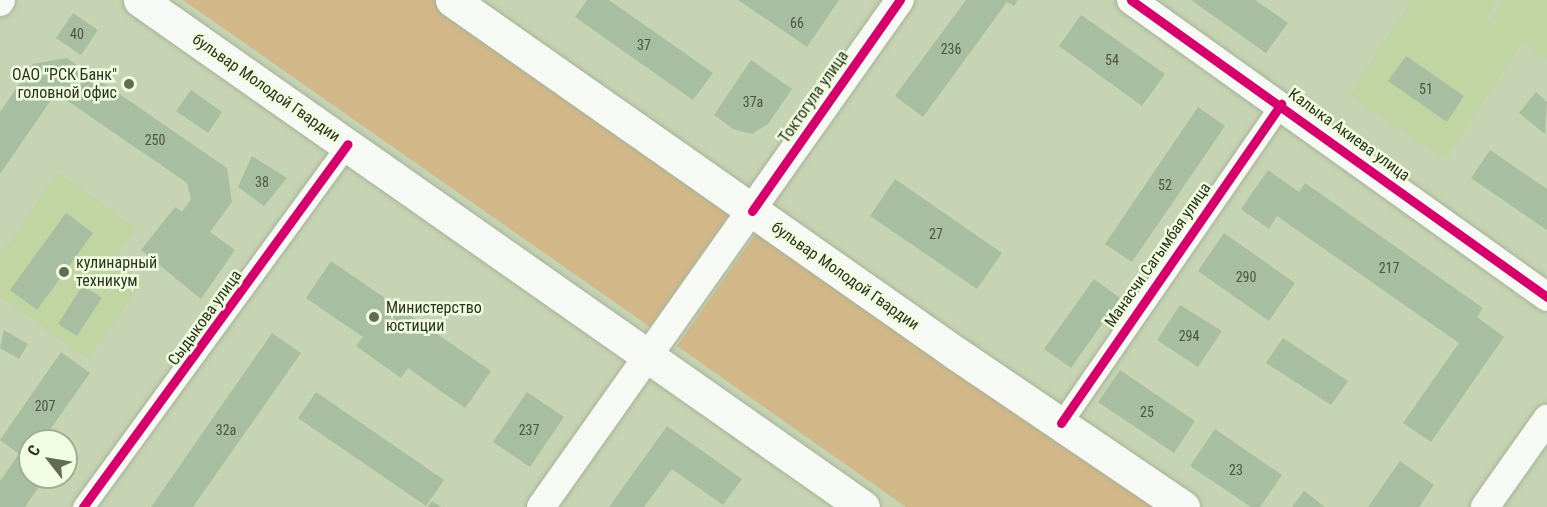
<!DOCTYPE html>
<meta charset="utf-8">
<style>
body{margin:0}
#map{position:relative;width:1547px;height:507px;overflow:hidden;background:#c6d4b3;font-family:"Roboto Condensed",sans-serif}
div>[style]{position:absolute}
.built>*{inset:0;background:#c0d5a2}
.green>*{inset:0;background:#d2b889}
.building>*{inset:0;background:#a8bea0}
.roads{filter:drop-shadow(0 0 2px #a7b298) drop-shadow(0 0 2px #a7b298)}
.street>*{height:21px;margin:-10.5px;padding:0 10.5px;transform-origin:10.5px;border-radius:10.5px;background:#f6f9f4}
.secondary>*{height:28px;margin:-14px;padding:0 14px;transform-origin:14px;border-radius:14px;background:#f6f9f4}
.primary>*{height:33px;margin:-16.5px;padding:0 16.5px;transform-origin:16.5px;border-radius:16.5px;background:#f6f9f4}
.cycleway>*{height:9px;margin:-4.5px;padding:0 4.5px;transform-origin:4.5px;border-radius:4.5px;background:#d6006c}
.dots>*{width:16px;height:16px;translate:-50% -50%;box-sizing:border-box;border:3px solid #f1fde0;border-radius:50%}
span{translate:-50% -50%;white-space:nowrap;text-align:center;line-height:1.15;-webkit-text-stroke:5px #f1fde0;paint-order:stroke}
.number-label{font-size:14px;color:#4a563d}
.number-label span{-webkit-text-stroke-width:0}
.poi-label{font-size:16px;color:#2a341c}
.right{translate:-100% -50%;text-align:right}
.left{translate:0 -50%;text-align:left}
.street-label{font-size:16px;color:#2a341c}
.north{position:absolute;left:18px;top:429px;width:60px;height:60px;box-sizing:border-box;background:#f1fde0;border:2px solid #a1ad92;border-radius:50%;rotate:301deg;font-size:16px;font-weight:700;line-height:24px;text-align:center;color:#2a341c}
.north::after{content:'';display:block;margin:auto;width:21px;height:27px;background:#616c51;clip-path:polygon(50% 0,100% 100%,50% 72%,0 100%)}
</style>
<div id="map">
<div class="built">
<div style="clip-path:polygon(1412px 0,1493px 0,1496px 2px,1485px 18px,1510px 34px,1491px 20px,1505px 0,1547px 0,1547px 57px,1545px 59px,1522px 43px,1446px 159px,1350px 95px)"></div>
<div style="clip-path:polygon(58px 173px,136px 228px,113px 262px,142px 282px,88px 359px,0 297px,0 255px)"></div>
</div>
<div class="green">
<div style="clip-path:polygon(183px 0,437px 0,734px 208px,650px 327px)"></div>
<div style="clip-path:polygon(761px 226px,1161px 507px,906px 507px,677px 346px)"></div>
</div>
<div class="building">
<div style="clip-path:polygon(587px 0,609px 0,713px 73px,693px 100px,575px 17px)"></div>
<div style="clip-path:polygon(738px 0,839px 0,807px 47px)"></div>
<div style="clip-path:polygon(966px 0,1018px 0,1014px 6px,1007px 2px,923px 117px,895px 96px)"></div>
<div style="clip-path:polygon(1191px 0,1255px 0,1288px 23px,1266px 53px)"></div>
<div style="clip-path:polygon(73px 13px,98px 30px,81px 55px,56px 38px)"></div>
<div style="clip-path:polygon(1081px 15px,1165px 74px,1142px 106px,1059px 46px)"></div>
<div style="clip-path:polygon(1406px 56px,1464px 96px,1447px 122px,1388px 81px)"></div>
<div style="clip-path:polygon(67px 58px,227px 168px,232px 202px,210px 232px,235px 250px,201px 299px,141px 250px,175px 207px,182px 212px,191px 199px,187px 183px,65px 99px,51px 100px,0 174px,0 112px,33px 64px)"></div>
<div style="clip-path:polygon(751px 60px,792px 89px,768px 124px,752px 134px,733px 129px,714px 115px)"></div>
<div style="clip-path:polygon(191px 90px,222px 112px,208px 133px,176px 111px)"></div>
<div style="clip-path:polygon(1536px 92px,1547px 102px,1545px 134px,1519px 113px)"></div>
<div style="clip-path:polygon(1198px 107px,1225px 126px,1132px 262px,1105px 244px)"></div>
<div style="clip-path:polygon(1490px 150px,1547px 189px,1547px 230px,1471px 178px)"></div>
<div style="clip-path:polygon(252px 156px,287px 178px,264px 206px,238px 187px)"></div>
<div style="clip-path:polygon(1268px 170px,1299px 192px,1305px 183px,1483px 308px,1477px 317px,1504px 337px,1431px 442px,1403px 423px,1459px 343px,1277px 216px,1269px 229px,1241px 209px)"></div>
<div style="clip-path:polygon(895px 179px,1002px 253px,977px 289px,870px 216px)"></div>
<div style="clip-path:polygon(66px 213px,93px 233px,37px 310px,10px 290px)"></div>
<div style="clip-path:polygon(1224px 233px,1295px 283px,1269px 321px,1198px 271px)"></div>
<div style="clip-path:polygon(331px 261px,491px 371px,465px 408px,408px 368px,401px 378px,356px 346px,363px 337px,306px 298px)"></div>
<div style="clip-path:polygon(1094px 279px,1120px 298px,1071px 368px,1044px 349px)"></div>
<div style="clip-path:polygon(83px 285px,102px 298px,77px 336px,58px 324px)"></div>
<div style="clip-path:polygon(1180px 305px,1222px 331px,1198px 367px,1157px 340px)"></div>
<div style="clip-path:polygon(4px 330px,28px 344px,19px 359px,0 348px)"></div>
<div style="clip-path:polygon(272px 333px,301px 353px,193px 507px,151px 507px)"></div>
<div style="clip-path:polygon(1283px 338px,1348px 381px,1331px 405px,1266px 363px)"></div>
<div style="clip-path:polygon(61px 352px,90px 373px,42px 441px,30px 441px,30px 477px,46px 477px,25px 507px,0 507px,0 481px,19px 454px,0 440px)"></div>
<div style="clip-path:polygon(1120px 370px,1195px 421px,1174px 453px,1098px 402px)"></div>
<div style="clip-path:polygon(316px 392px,444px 480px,426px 506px,298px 418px)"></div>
<div style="clip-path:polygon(527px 392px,564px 417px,530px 467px,493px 442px)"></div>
<div style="clip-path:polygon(667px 426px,742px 479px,723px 505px,672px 469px,644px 507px,609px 507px)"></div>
<div style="clip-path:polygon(1215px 429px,1282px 475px,1260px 507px,1251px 507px,1190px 466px)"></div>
<div style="clip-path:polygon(1400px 461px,1434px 485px,1419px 507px,1368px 507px)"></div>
<div style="clip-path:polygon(1304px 491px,1325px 507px,1292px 507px)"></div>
<div style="clip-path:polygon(432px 501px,441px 507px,428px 507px)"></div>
</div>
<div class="roads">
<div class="street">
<div style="left:1061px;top:423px;width:388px;rotate:-55.4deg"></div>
<div style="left:83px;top:507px;width:449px;rotate:-53.9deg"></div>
</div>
<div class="secondary">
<div style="left:1131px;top:0;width:511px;rotate:35.52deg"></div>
<div style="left:0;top:2px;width:2px;rotate:-63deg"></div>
<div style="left:541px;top:507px;width:621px;rotate:-54.7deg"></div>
<div style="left:1485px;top:507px;width:108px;rotate:-54.8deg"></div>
</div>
<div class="primary">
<div style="left:140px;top:0;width:883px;rotate:35.04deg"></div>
<div style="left:452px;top:0;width:617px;rotate:35.03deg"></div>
<div style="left:957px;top:354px;width:273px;rotate:34.1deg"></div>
</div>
</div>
<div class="cycleway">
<div style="left:1131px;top:0;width:511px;rotate:35.52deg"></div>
<div style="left:752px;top:211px;width:258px;rotate:-55deg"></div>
<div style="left:1061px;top:423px;width:388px;rotate:-55.4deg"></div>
<div style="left:83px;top:507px;width:449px;rotate:-53.9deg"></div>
</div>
<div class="dots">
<div style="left:129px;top:84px;background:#616c51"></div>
<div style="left:64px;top:272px;background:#616c51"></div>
<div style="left:374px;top:317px;background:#616c51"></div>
</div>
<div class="number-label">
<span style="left:797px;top:23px">66</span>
<span style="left:77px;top:34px">40</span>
<span style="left:644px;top:45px">37</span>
<span style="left:951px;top:49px">236</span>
<span style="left:1112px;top:60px">54</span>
<span style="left:1426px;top:89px">51</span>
<span style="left:753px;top:102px">37a</span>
<span style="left:155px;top:140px">250</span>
<span style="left:262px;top:182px">38</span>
<span style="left:1165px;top:185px">52</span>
<span style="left:936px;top:234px">27</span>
<span style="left:1389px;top:268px">217</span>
<span style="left:1246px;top:277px">290</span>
<span style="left:1189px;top:336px">294</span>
<span style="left:45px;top:406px">207</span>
<span style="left:1147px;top:412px">25</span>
<span style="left:226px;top:430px">32a</span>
<span style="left:529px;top:430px">237</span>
<span style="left:1236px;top:470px">23</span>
</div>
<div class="poi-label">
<span class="right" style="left:117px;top:84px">ОАО "РСК Банк"<br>головной офис</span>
<span class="left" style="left:76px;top:272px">кулинарный<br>техникум</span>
<span class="left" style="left:386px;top:317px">Министерство<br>юстиции</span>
</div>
<div class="street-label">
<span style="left:266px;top:88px;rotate:35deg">бульвар Молодой Гвардии</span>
<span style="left:814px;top:97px;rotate:-55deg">Токтогула улица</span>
<span style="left:1349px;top:135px;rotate:36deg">Калыка Акиева улица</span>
<span style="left:1158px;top:255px;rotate:-55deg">Манасчи Сагымбая улица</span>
<span style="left:845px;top:276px;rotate:35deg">бульвар Молодой Гвардии</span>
<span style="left:205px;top:318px;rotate:-54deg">Сыдыкова улица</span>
</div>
<div class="north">С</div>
</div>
